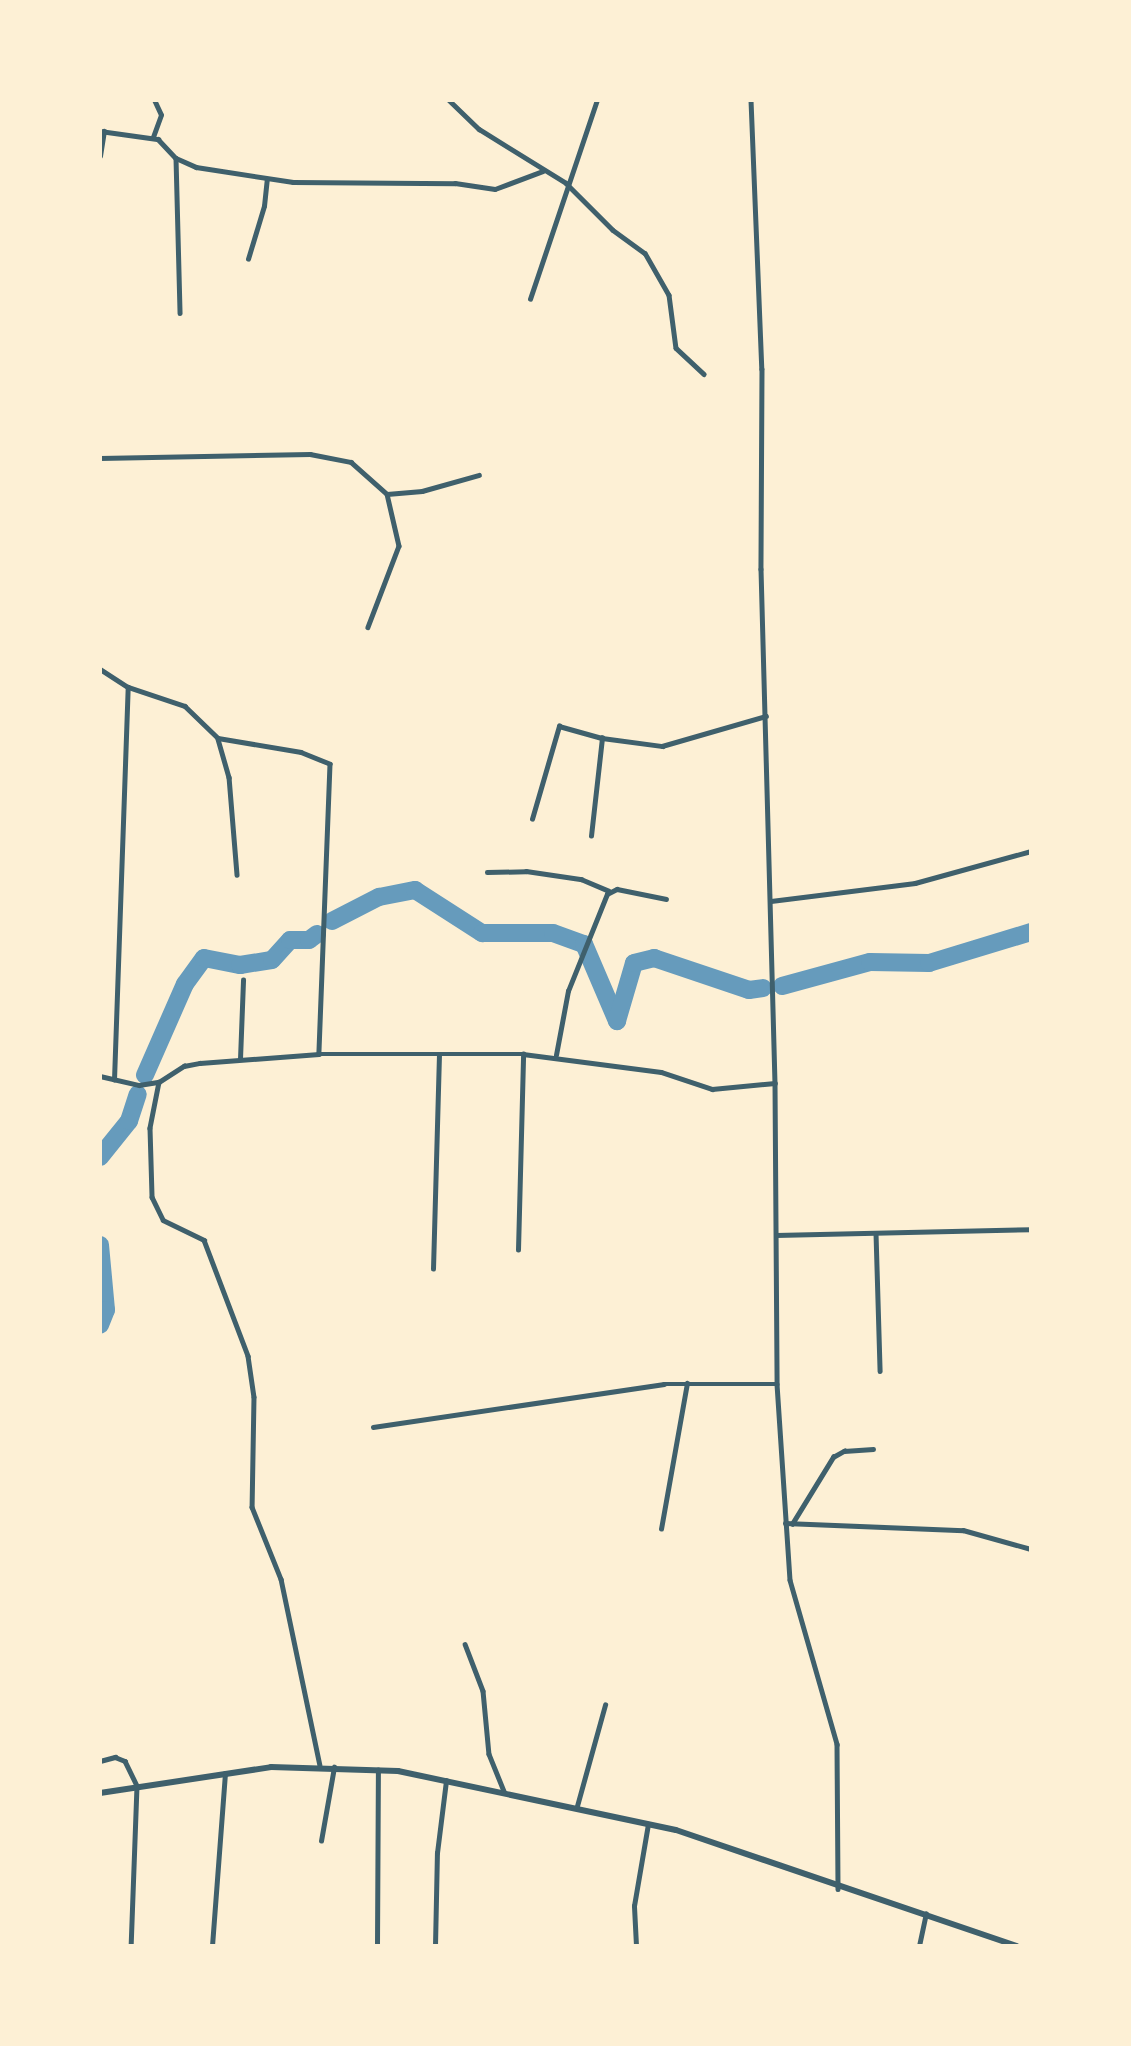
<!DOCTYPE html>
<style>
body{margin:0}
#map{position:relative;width:1131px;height:2046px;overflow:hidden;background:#fdf0d5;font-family:Raleway,sans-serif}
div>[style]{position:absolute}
.river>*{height:18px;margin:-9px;padding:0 9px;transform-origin:9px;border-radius:9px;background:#669bbc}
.minor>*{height:4.5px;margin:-2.25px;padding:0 2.25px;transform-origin:2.25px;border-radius:2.25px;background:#3f606c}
.tertiary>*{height:6px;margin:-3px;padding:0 3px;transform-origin:3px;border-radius:3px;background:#3f606c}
span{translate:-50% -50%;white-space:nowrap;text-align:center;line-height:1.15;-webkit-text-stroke:5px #fdf0d5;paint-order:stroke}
.frame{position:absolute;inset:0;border:102px solid #fdf0d5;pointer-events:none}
</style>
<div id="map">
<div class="river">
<div style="left:332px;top:921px;width:53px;rotate:-27.1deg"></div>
<div style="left:379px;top:897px;width:37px;rotate:-11deg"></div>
<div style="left:415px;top:890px;width:80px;rotate:32.7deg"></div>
<div style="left:482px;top:933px;width:71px"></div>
<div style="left:553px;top:933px;width:33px;rotate:20deg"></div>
<div style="left:584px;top:944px;width:84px;rotate:66.8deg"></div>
<div style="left:617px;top:1021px;width:60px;rotate:-73.7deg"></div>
<div style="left:634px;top:963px;width:21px;rotate:-14deg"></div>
<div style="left:654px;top:958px;width:100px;rotate:18.6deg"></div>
<div style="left:749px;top:990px;width:14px;rotate:-8deg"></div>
<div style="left:782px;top:986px;width:91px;rotate:-15.3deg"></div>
<div style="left:870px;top:962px;width:59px;rotate:1deg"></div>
<div style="left:929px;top:963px;width:107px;rotate:-16.9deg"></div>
<div style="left:145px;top:1075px;width:99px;rotate:-66.3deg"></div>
<div style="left:185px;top:984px;width:32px;rotate:-54deg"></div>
<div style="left:204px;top:958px;width:37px;rotate:11deg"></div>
<div style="left:240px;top:965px;width:32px;rotate:-9deg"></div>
<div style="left:272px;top:960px;width:27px;rotate:-48deg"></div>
<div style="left:290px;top:940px;width:19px"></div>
<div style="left:309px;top:940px;width:10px;rotate:-37deg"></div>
<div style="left:100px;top:1157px;width:46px;rotate:-51.1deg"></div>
<div style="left:129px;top:1121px;width:28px;rotate:-72deg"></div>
<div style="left:100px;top:1245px;width:65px;rotate:84.7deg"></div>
<div style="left:106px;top:1310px;width:16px;rotate:112deg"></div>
</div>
<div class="minor">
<div style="left:449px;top:100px;width:42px;rotate:44deg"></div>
<div style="left:479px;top:129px;width:102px;rotate:31.8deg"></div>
<div style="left:566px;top:183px;width:66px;rotate:45deg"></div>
<div style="left:613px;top:230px;width:39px;rotate:36deg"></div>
<div style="left:645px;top:253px;width:48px;rotate:60.3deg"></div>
<div style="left:669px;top:295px;width:53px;rotate:82.5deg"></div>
<div style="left:676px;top:348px;width:38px;rotate:43deg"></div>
<div style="left:751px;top:100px;width:269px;rotate:87.7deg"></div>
<div style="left:762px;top:369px;width:200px;rotate:90.3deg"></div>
<div style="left:761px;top:569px;width:514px;rotate:88.44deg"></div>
<div style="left:775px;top:1083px;width:301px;rotate:89.6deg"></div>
<div style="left:777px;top:1384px;width:196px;rotate:86.2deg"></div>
<div style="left:790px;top:1580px;width:171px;rotate:74deg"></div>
<div style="left:837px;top:1744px;width:145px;rotate:89.6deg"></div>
<div style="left:100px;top:131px;width:59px;rotate:7.9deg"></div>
<div style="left:158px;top:139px;width:26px;rotate:47deg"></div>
<div style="left:176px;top:158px;width:22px;rotate:24deg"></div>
<div style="left:196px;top:167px;width:98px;rotate:8.8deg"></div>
<div style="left:293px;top:182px;width:162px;rotate:0.4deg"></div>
<div style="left:455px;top:183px;width:40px;rotate:8.5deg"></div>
<div style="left:495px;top:189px;width:51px;rotate:-20.6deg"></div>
<div style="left:153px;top:137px;width:23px;rotate:-70deg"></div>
<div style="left:161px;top:115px;width:17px;rotate:-115deg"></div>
<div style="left:100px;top:156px;width:25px;rotate:-81deg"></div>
<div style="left:176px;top:158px;width:155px;rotate:88.5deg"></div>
<div style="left:248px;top:259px;width:55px;rotate:-73.2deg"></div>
<div style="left:264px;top:206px;width:27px;rotate:-84deg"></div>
<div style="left:530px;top:299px;width:210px;rotate:-71.4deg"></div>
<div style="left:100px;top:458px;width:210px;rotate:-1.1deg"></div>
<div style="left:310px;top:454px;width:42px;rotate:11deg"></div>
<div style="left:351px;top:462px;width:48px;rotate:41.6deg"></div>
<div style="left:387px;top:494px;width:53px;rotate:77deg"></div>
<div style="left:399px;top:546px;width:87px;rotate:110.9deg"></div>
<div style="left:387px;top:494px;width:35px;rotate:-5deg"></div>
<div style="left:422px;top:491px;width:59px;rotate:-15.7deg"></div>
<div style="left:100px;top:669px;width:33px;rotate:33deg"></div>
<div style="left:128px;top:687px;width:60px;rotate:18.4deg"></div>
<div style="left:185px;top:706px;width:46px;rotate:44.1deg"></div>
<div style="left:218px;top:738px;width:84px;rotate:9.6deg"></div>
<div style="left:301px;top:752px;width:31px;rotate:22deg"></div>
<div style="left:330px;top:764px;width:290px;rotate:92.2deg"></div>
<div style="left:218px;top:739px;width:40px;rotate:74deg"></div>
<div style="left:229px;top:777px;width:98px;rotate:85.3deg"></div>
<div style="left:532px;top:819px;width:97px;rotate:-73.8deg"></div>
<div style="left:559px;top:726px;width:45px;rotate:15.6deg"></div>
<div style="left:602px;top:738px;width:61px;rotate:7.6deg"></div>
<div style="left:662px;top:746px;width:108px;rotate:-16.1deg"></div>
<div style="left:591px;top:836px;width:99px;rotate:-83.6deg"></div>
<div style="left:487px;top:872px;width:39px;rotate:-1deg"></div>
<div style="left:526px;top:871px;width:56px;rotate:8.3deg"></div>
<div style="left:581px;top:879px;width:30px;rotate:23deg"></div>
<div style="left:771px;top:901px;width:145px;rotate:-7.1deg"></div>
<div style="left:915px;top:883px;width:120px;rotate:-15.4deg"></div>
<div style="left:556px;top:1055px;width:65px;rotate:-79.4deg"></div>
<div style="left:568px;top:991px;width:105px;rotate:-68.1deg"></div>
<div style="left:607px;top:894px;width:11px;rotate:-27deg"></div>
<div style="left:617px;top:889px;width:50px;rotate:11.5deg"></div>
<div style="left:240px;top:1059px;width:79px;rotate:-87.8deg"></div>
<div style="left:100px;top:1076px;width:40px;rotate:13deg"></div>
<div style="left:139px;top:1085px;width:20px;rotate:-9deg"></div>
<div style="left:159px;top:1082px;width:30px;rotate:-33deg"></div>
<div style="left:184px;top:1066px;width:16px;rotate:-11deg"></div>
<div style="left:200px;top:1063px;width:119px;rotate:-4.3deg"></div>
<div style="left:319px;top:1054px;width:204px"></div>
<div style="left:523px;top:1054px;width:139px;rotate:7.4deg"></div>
<div style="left:661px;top:1072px;width:54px;rotate:18.4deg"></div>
<div style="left:712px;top:1089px;width:63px;rotate:-5.4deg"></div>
<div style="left:114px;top:1080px;width:393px;rotate:-88deg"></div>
<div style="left:159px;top:1082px;width:47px;rotate:101.1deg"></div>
<div style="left:150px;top:1128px;width:69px;rotate:88.3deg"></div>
<div style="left:152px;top:1197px;width:25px;rotate:64deg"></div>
<div style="left:163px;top:1220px;width:46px;rotate:26deg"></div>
<div style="left:204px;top:1240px;width:124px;rotate:69.2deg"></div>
<div style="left:248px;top:1356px;width:41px;rotate:81.7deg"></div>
<div style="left:254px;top:1397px;width:110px;rotate:91deg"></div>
<div style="left:252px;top:1507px;width:78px;rotate:68.1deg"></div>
<div style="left:281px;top:1579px;width:190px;rotate:78.2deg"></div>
<div style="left:876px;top:1233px;width:138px;rotate:88.3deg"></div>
<div style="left:776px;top:1235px;width:255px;rotate:-1.3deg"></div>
<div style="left:518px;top:1250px;width:196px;rotate:-88.5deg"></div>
<div style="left:433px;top:1269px;width:213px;rotate:-88.4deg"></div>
<div style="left:373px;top:1427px;width:294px;rotate:-8.4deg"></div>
<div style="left:664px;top:1384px;width:113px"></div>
<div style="left:785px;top:1523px;width:178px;rotate:2.3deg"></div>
<div style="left:963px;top:1530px;width:71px;rotate:15.6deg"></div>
<div style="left:792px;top:1524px;width:79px;rotate:-58.5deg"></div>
<div style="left:833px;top:1457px;width:13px;rotate:-29deg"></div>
<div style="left:844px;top:1451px;width:29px;rotate:-4deg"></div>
<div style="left:661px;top:1529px;width:148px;rotate:-79.9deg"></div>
<div style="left:465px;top:1644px;width:50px;rotate:69deg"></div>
<div style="left:483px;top:1691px;width:63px;rotate:84.6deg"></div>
<div style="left:489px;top:1754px;width:40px;rotate:68deg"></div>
<div style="left:100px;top:1761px;width:16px;rotate:-15deg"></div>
<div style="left:115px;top:1757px;width:11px;rotate:22deg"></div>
<div style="left:125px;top:1761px;width:28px;rotate:64deg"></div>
<div style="left:137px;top:1786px;width:160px;rotate:92.1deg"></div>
<div style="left:577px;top:1806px;width:105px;rotate:-74.5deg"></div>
<div style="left:321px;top:1841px;width:75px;rotate:-80deg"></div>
<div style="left:212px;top:1946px;width:173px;rotate:-85.7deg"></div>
<div style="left:377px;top:1946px;width:176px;rotate:-89.7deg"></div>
<div style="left:435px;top:1946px;width:93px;rotate:-88.8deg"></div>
<div style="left:437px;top:1853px;width:73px;rotate:-82.9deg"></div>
<div style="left:636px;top:1946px;width:40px;rotate:-92.9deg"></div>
<div style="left:634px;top:1906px;width:83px;rotate:-80.3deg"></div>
<div style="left:919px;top:1946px;width:33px;rotate:-78deg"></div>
</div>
<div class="tertiary">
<div style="left:100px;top:1793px;width:173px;rotate:-8.6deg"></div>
<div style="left:271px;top:1767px;width:127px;rotate:1.8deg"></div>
<div style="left:398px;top:1771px;width:284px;rotate:12deg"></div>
<div style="left:676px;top:1830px;width:360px;rotate:18.8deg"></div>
</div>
<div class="frame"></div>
</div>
